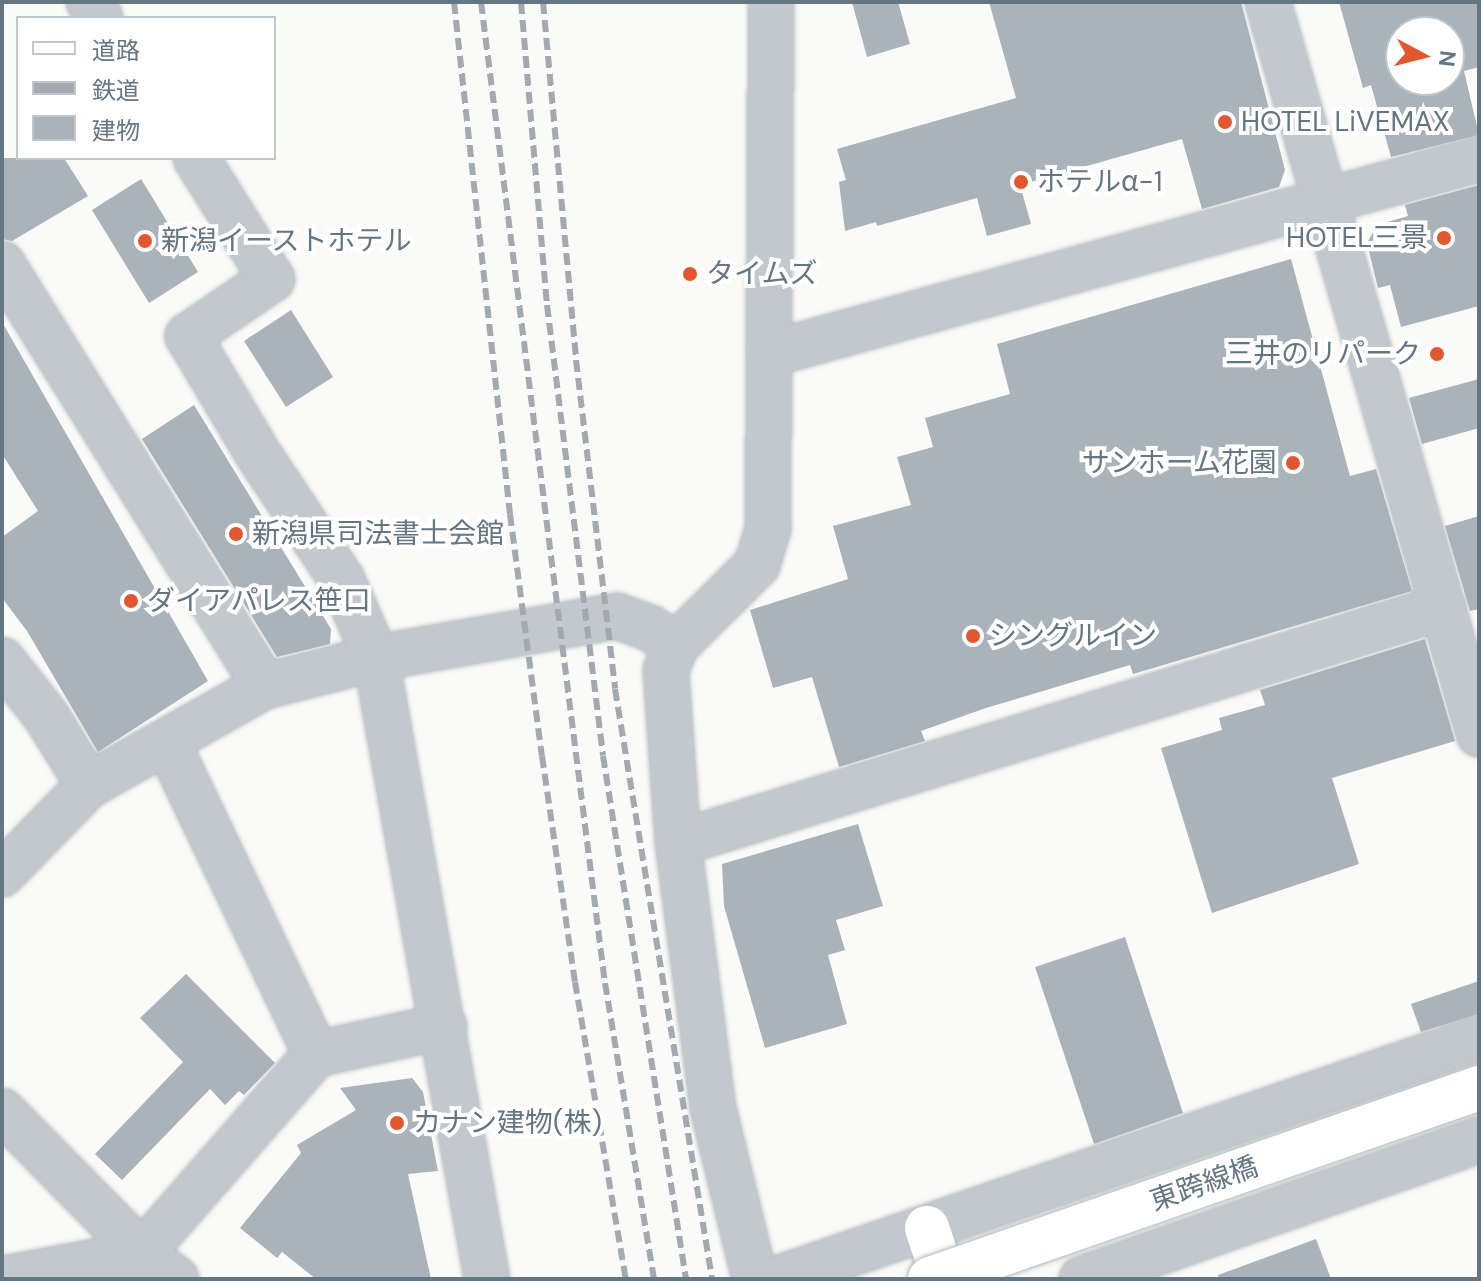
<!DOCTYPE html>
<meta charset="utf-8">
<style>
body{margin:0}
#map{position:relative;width:1481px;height:1281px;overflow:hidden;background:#fafaf8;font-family:"DM Sans","Noto Sans JP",sans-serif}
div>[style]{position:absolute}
.building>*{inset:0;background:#aab3b9}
.roads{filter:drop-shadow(0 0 2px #b3babf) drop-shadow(0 0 2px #b3babf)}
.street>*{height:44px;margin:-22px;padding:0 22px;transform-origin:22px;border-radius:22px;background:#c3c8cc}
.secondary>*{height:44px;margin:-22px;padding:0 22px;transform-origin:22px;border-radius:22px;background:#fff}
.rail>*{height:6px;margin-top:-3px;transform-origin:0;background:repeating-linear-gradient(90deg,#a2aab0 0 12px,transparent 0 18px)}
.bridges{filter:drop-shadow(0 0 2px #b3babf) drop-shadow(0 0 2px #b3babf)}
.secondary-bridge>*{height:44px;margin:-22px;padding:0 22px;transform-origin:22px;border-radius:22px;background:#fff}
.dots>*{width:22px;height:22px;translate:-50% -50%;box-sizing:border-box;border:4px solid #fff;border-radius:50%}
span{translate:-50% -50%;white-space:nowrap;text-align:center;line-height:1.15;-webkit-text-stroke:8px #fff;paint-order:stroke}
.poi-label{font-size:28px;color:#657683}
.left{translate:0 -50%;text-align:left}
.right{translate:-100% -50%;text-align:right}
.street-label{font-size:28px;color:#657683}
.frame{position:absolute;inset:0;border:4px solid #657683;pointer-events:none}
.legend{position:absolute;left:16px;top:16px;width:260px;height:144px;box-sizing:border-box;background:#fff;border:2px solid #c1c8cd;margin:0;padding:10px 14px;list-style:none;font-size:24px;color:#657683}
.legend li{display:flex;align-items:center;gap:16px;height:40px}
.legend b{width:40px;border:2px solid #c1c8cd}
.north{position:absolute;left:1385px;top:16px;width:80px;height:80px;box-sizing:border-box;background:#fff;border:2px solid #c1c8cd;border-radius:50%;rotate:97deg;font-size:22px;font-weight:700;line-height:32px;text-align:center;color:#657683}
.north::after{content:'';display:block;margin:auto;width:28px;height:36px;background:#e4572e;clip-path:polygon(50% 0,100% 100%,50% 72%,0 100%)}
</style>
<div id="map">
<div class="building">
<div style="clip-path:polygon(852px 2px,898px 2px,910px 44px,867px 57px)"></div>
<div style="clip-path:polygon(989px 2px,1241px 2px,1285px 170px,1279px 187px,1202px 209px,1182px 139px,1020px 185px,1031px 224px,987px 236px,977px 198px,877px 226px,876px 222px,845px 231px,839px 182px,846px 180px,837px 149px,1016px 98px)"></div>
<div style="clip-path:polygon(evenodd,1339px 2px,1479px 2px,1479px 67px,1464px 71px,1479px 135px,1391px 157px,1371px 85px,1363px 88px,1339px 2px,1401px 32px,1449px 32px,1449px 80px,1401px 80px,1401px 32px)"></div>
<div style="clip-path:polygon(2px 158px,64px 158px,88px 196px,12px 241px,2px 239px)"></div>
<div style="clip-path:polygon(141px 179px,198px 272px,149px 303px,92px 210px)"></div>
<div style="clip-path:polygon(1479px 185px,1479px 306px,1401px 327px,1390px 285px,1378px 288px,1367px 243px,1377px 225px,1408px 216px,1405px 205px)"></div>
<div style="clip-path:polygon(1291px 259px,1350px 476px,1376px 469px,1412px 591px,1133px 674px,1130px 665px,986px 708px,921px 731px,925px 741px,839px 767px,812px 677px,773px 688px,750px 610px,848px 579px,833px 526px,911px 505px,897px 457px,933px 447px,925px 418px,1010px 394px,997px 344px)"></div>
<div style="clip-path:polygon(291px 310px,333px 377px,286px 407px,244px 341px)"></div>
<div style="clip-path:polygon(2px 322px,208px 681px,98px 752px,27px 631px,2px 598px,2px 537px,38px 511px,2px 454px)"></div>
<div style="clip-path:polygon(1479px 379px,1479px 428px,1422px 444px,1409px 398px)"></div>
<div style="clip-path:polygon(194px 405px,331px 629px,330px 644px,277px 657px,142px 439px)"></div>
<div style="clip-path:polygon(1479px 516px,1479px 609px,1470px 611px,1445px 526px)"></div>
<div style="clip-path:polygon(1425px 639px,1455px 741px,1332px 778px,1359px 864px,1212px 913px,1161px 748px,1222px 730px,1219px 718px,1265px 705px,1260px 690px)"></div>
<div style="clip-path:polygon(858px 824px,883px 906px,836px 920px,845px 950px,828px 955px,847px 1024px,765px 1048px,724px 906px,722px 864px)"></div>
<div style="clip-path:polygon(1125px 937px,1183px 1113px,1094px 1144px,1035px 967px)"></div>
<div style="clip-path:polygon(186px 974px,275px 1063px,244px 1095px,239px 1091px,225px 1105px,210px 1089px,122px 1180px,95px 1154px,183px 1062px,140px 1018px)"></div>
<div style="clip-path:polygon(1479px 981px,1479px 1014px,1421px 1032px,1411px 1004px)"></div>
<div style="clip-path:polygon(412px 1078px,423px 1092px,438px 1171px,408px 1174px,431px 1279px,316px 1279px,282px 1252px,277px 1258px,240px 1228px,301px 1153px,297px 1145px,356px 1110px,340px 1088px)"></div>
<div style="clip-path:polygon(1316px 1239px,1331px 1279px,1219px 1279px,1218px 1275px)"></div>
</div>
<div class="roads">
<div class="street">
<div style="left:89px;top:2px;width:19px;rotate:55deg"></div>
<div style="left:1268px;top:2px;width:762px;rotate:73.92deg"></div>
<div style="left:196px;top:158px;width:143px;rotate:57.9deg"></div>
<div style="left:272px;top:279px;width:102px;rotate:145.8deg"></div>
<div style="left:188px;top:336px;width:137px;rotate:59.3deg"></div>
<div style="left:258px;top:454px;width:151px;rotate:56.3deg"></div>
<div style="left:342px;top:580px;width:85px;rotate:66.4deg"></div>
<div style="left:376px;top:658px;width:631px;rotate:79.87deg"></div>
<div style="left:2px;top:264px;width:497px;rotate:58.1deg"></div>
<div style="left:769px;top:354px;width:736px;rotate:-15.36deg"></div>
<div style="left:2px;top:660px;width:71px;rotate:51.8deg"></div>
<div style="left:46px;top:716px;width:81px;rotate:58.1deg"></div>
<div style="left:167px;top:742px;width:346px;rotate:64.5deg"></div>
<div style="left:678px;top:843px;width:801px;rotate:-17.14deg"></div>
<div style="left:2px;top:874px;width:124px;rotate:-45.7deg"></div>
<div style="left:89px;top:785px;width:202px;rotate:-29.4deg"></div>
<div style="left:265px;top:686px;width:114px;rotate:-14.2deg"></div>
<div style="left:376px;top:658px;width:245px;rotate:-9.9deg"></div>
<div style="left:617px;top:616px;width:35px;rotate:20deg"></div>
<div style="left:650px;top:628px;width:31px;rotate:33deg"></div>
<div style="left:2px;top:1111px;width:199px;rotate:45.4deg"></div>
<div style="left:142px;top:1253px;width:43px;rotate:37.4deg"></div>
<div style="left:3px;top:1279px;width:141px;rotate:-10.6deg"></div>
<div style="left:142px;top:1253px;width:264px;rotate:-48.8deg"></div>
<div style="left:316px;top:1054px;width:131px;rotate:-12.3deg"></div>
<div style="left:755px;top:1279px;width:176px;rotate:-103.8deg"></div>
<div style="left:713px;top:1108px;width:267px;rotate:-97.5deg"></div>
<div style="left:678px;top:843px;width:173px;rotate:-94deg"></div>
<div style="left:666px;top:670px;width:27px;rotate:-68deg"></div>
<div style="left:676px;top:645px;width:114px;rotate:-44.6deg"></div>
<div style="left:757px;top:565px;width:39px;rotate:-73deg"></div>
<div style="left:768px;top:528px;width:526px;rotate:-89.67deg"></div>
<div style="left:777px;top:1279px;width:742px;rotate:-18.95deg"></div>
<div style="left:1082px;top:1279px;width:421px;rotate:-19.3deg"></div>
</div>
<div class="secondary">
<div style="left:927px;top:1228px;width:54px;rotate:71.6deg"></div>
</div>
</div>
<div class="rail">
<div style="left:454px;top:2px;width:515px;rotate:83.76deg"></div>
<div style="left:510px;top:514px;width:244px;rotate:82.5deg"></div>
<div style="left:542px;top:756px;width:228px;rotate:81.7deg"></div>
<div style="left:575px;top:982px;width:301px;rotate:80.3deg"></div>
<div style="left:481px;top:2px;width:989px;rotate:82.8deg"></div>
<div style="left:605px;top:983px;width:300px;rotate:80.6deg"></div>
<div style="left:521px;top:2px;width:304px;rotate:85.1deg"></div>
<div style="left:547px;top:305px;width:454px;rotate:82.9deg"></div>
<div style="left:603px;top:756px;width:530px;rotate:80.98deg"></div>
<div style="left:543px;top:2px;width:360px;rotate:84.7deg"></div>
<div style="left:576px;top:360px;width:331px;rotate:83.2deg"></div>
<div style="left:615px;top:689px;width:598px;rotate:80.66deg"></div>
</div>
<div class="bridges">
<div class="secondary-bridge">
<div style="left:930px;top:1279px;width:581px;rotate:-19.18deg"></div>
</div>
</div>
<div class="dots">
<div style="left:1225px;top:122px;background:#e4572e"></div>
<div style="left:1021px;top:182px;background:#e4572e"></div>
<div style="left:1444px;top:238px;background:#e4572e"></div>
<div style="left:145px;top:241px;background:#e4572e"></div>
<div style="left:690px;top:274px;background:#e4572e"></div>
<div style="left:1437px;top:354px;background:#e4572e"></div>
<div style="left:1293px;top:463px;background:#e4572e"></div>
<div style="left:236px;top:534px;background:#e4572e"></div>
<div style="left:131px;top:601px;background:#e4572e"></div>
<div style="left:973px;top:636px;background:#e4572e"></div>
<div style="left:397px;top:1123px;background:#e4572e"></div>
</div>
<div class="poi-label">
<span class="left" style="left:1241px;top:122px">HOTEL LiVEMAX</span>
<span class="left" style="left:1037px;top:182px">ホテルα-1</span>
<span class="right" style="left:1428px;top:238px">HOTEL三景</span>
<span class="left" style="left:161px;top:241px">新潟イーストホテル</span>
<span class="left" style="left:706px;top:274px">タイムズ</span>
<span class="right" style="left:1421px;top:354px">三井のリパーク</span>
<span class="right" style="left:1277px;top:463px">サンホーム花園</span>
<span class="left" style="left:252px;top:534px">新潟県司法書士会館</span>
<span class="left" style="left:147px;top:601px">ダイアパレス笹口</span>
<span class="left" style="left:989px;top:636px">シングルイン</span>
<span class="left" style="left:413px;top:1123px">カナン建物(株)</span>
</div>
<div class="street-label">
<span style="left:1204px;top:1184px;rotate:-19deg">東跨線橋</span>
</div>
<div class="frame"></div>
<ul class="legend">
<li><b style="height:10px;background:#fff"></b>道路</li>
<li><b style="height:10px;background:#a2aab0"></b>鉄道</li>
<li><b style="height:22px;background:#aab3b9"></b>建物</li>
</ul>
<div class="north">N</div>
</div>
